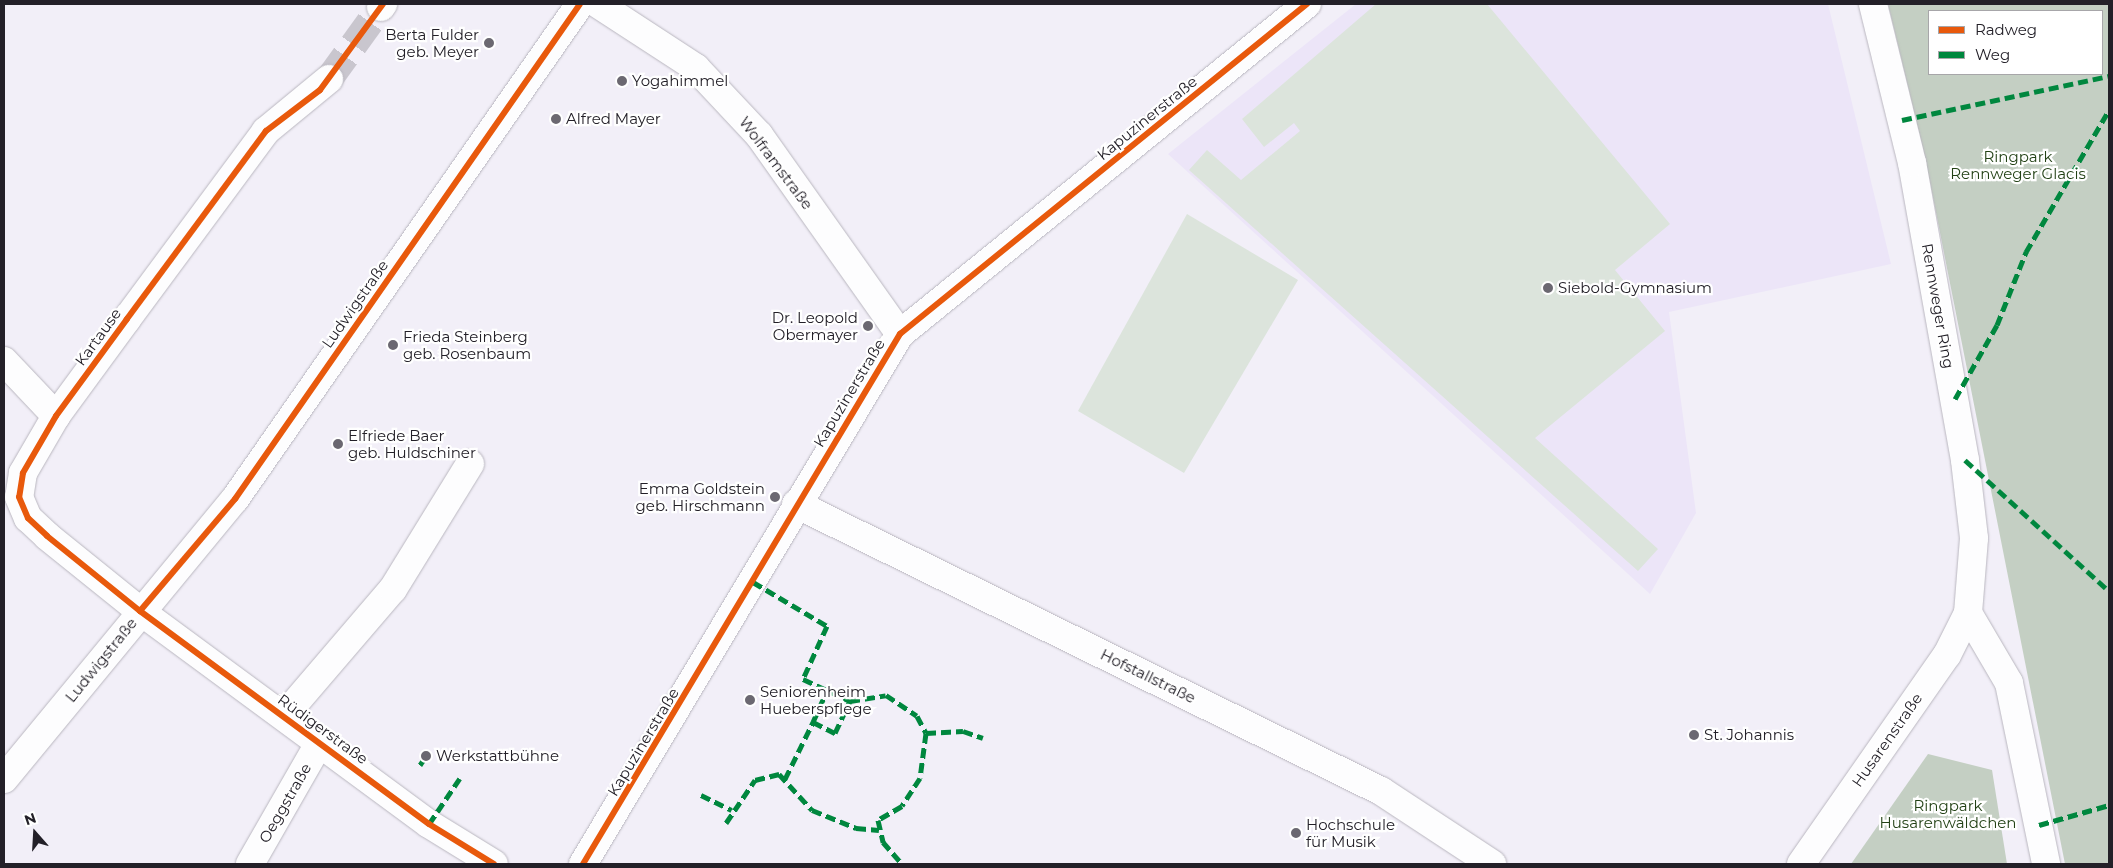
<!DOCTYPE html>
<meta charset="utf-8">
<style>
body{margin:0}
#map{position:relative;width:2113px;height:868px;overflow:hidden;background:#f2eff8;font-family:Montserrat,sans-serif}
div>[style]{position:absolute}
.built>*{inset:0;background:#ece5f8}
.green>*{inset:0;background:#dce4dc}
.forest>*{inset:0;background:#c4cfc3}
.minor-tunnel>*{height:28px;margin-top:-14px;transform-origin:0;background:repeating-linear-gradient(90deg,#c9c6ce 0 28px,transparent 0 42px)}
.roads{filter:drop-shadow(0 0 1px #b9b6bf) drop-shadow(0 0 1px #b9b6bf)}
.minor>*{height:28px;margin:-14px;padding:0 14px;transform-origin:14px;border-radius:14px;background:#fdfdfe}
.quiet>*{height:5px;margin-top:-2.5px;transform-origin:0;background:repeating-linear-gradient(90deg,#00873e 0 10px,transparent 0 15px)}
.cycleway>*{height:6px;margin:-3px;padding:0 3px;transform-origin:3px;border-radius:3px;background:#e8590c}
.dots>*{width:14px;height:14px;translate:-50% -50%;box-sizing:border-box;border:2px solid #fff;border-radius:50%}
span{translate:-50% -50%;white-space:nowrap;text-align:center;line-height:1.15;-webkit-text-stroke:4.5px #fff;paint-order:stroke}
.poi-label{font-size:15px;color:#232028}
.right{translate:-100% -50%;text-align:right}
.left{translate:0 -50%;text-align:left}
.street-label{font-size:15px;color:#232028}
.park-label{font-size:15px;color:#224115}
.frame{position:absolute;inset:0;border:5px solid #232028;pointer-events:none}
.legend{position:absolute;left:1928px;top:10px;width:175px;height:65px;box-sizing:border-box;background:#fff;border:1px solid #a7a6a9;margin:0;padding:6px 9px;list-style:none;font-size:15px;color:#232028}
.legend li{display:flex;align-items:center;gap:10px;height:25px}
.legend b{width:25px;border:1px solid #a7a6a9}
.north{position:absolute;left:10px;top:808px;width:50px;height:50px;-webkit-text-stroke:4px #fff;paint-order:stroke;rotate:341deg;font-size:14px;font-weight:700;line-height:20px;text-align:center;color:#232028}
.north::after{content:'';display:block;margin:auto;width:18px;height:22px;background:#232028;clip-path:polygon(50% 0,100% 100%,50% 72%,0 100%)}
</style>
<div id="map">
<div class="built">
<div style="clip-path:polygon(1356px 4px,1828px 4px,1891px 264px,1669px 312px,1696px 513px,1650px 594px,1168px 154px)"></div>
</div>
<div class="green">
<div style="clip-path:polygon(1376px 4px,1487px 4px,1670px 224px,1615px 270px,1665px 331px,1535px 438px,1658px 549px,1638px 571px,1189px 170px,1207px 150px,1241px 180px,1300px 131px,1294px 123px,1264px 147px,1242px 119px)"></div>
<div style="clip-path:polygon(1187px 214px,1298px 280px,1184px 473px,1078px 411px)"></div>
</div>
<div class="forest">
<div style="clip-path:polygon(evenodd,1888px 4px,2109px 4px,2109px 864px,2065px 864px,1925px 157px,1888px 4px,1929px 11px,2102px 11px,2102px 74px,1929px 74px,1929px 11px)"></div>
<div style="clip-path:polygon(1928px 754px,1992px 770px,2007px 864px,1851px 864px)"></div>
</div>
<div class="minor-tunnel">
<div style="left:329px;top:79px;width:89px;rotate:-54.2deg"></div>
</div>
<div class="roads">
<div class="minor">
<div style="left:598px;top:4px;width:117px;rotate:33.1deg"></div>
<div style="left:696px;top:68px;width:92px;rotate:46.8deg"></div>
<div style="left:759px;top:135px;width:244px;rotate:54.7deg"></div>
<div style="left:381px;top:7px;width:4px;rotate:-56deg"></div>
<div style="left:329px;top:79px;width:82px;rotate:140.5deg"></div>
<div style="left:266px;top:131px;width:234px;rotate:126.5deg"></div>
<div style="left:127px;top:319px;width:120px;rotate:126.2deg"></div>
<div style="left:56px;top:416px;width:66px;rotate:120.1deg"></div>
<div style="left:23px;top:473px;width:24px;rotate:99deg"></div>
<div style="left:19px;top:497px;width:23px;rotate:67deg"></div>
<div style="left:28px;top:518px;width:26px;rotate:43deg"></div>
<div style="left:47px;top:536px;width:119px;rotate:38.9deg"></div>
<div style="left:140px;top:611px;width:359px;rotate:36.4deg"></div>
<div style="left:429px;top:824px;width:76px;rotate:31.6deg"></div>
<div style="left:4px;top:361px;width:76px;rotate:46.6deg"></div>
<div style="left:796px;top:504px;width:652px;rotate:26.13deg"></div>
<div style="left:1381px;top:791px;width:133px;rotate:33.3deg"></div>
<div style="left:1968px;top:613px;width:81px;rotate:59.6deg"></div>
<div style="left:2009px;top:683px;width:185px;rotate:78.4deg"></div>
<div style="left:284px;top:716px;width:167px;rotate:-49.4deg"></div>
<div style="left:393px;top:589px;width:147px;rotate:-58.4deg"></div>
<div style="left:4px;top:779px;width:363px;rotate:-50.5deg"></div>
<div style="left:235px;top:499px;width:603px;rotate:-55.12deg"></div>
<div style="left:250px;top:864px;width:141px;rotate:-60.2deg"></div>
<div style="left:583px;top:864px;width:618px;rotate:-59.12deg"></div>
<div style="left:900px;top:334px;width:524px;rotate:-39.04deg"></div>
<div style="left:1801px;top:864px;width:255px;rotate:-55.1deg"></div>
<div style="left:1947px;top:655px;width:47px;rotate:-63.4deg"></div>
<div style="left:1968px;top:613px;width:75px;rotate:-85.4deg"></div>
<div style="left:1974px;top:538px;width:79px;rotate:-96.6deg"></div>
<div style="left:1965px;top:460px;width:302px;rotate:-100.1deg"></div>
<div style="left:1912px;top:163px;width:164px;rotate:-103.8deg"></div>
</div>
</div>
<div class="quiet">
<div style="left:1902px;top:120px;width:212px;rotate:-12deg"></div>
<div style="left:1955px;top:399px;width:85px;rotate:-60.4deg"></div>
<div style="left:1997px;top:325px;width:79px;rotate:-68.3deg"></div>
<div style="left:2026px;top:252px;width:164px;rotate:-59.7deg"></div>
<div style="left:1965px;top:460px;width:195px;rotate:42.3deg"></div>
<div style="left:753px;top:582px;width:86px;rotate:30.7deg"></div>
<div style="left:827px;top:626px;width:58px;rotate:114.4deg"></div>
<div style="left:803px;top:679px;width:52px;rotate:25.1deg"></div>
<div style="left:850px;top:701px;width:36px;rotate:-9deg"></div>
<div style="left:886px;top:695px;width:37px;rotate:34deg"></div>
<div style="left:917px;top:716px;width:19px;rotate:62deg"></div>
<div style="left:926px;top:733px;width:45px;rotate:97.6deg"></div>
<div style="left:920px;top:778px;width:33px;rotate:123deg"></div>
<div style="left:902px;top:806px;width:28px;rotate:150deg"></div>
<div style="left:878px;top:820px;width:23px;rotate:77deg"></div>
<div style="left:883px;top:842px;width:29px;rotate:49deg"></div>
<div style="left:813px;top:722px;width:35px;rotate:-66deg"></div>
<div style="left:926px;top:733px;width:37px;rotate:-3deg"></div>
<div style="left:963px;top:731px;width:21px;rotate:19deg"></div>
<div style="left:420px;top:765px;width:11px;rotate:-56deg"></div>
<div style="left:785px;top:779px;width:64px;rotate:-63.8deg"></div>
<div style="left:813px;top:722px;width:25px;rotate:27deg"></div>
<div style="left:835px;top:733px;width:35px;rotate:-65deg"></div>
<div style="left:701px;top:795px;width:34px;rotate:26deg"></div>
<div style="left:726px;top:823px;width:52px;rotate:-56deg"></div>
<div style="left:755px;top:780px;width:25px;rotate:-14deg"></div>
<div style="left:779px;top:774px;width:49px;rotate:47.5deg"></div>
<div style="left:812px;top:810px;width:48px;rotate:22.2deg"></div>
<div style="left:856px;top:828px;width:23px;rotate:5deg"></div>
<div style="left:429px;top:824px;width:55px;rotate:-56deg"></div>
<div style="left:2039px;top:825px;width:73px;rotate:-15.9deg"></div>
</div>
<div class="cycleway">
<div style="left:383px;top:4px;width:107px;rotate:126.2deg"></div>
<div style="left:320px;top:90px;width:68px;rotate:142.8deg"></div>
<div style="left:266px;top:131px;width:234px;rotate:126.5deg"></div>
<div style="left:127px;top:319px;width:120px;rotate:126.2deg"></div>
<div style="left:56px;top:416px;width:66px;rotate:120.1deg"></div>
<div style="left:23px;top:473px;width:24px;rotate:99deg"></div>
<div style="left:19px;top:497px;width:23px;rotate:67deg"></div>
<div style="left:28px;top:518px;width:26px;rotate:43deg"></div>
<div style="left:47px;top:536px;width:119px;rotate:38.9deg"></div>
<div style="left:140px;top:611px;width:359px;rotate:36.4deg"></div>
<div style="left:429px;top:824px;width:76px;rotate:31.6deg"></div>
<div style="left:140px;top:611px;width:147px;rotate:-49.7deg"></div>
<div style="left:235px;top:499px;width:603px;rotate:-55.12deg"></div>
<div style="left:583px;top:864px;width:618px;rotate:-59.12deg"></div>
<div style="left:900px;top:334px;width:524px;rotate:-39.04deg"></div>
</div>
<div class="dots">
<div style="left:489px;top:43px;background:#6b6871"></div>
<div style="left:622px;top:81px;background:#6b6871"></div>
<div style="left:556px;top:119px;background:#6b6871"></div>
<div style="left:1548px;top:288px;background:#6b6871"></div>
<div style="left:868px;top:326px;background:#6b6871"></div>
<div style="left:393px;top:345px;background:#6b6871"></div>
<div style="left:338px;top:444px;background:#6b6871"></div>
<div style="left:775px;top:497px;background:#6b6871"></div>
<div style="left:750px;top:700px;background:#6b6871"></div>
<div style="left:1694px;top:735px;background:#6b6871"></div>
<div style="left:426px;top:756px;background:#6b6871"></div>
<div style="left:1296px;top:833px;background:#6b6871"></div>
</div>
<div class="poi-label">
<span class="right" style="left:479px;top:43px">Berta Fulder<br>geb. Meyer</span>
<span class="left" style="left:632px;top:81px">Yogahimmel</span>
<span class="left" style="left:566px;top:119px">Alfred Mayer</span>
<span class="left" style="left:1558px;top:288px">Siebold-Gymnasium</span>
<span class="right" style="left:858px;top:326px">Dr. Leopold<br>Obermayer</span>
<span class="left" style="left:403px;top:345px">Frieda Steinberg<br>geb. Rosenbaum</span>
<span class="left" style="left:348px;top:444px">Elfriede Baer<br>geb. Huldschiner</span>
<span class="right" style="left:765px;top:497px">Emma Goldstein<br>geb. Hirschmann</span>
<span class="left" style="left:760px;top:700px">Seniorenheim<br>Hueberspflege</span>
<span class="left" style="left:1704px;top:735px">St. Johannis</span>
<span class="left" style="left:436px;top:756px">Werkstattbühne</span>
<span class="left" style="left:1306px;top:833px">Hochschule<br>für Musik</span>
</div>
<div class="street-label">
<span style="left:1147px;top:118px;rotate:-39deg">Kapuzinerstraße</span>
<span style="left:776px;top:163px;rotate:53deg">Wolframstraße</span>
<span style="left:355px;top:304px;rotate:-55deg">Ludwigstraße</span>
<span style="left:1938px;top:306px;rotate:80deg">Rennweger Ring</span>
<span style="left:98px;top:337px;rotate:-54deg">Kartause</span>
<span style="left:849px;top:393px;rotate:-59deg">Kapuzinerstraße</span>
<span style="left:101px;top:660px;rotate:-51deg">Ludwigstraße</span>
<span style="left:1148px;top:676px;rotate:26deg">Hofstallstraße</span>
<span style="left:323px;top:729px;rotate:36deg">Rüdigerstraße</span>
<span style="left:1887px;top:740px;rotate:-55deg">Husarenstraße</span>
<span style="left:643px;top:742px;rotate:-59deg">Kapuzinerstraße</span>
<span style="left:285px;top:803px;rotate:-60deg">Oeggstraße</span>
</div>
<div class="park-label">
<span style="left:2018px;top:165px">Ringpark<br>Rennweger Glacis</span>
<span style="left:1948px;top:814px">Ringpark<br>Husarenwäldchen</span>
</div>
<div class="frame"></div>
<ul class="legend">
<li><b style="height:6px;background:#e8590c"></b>Radweg</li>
<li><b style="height:6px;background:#00873e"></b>Weg</li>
</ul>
<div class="north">N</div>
</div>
